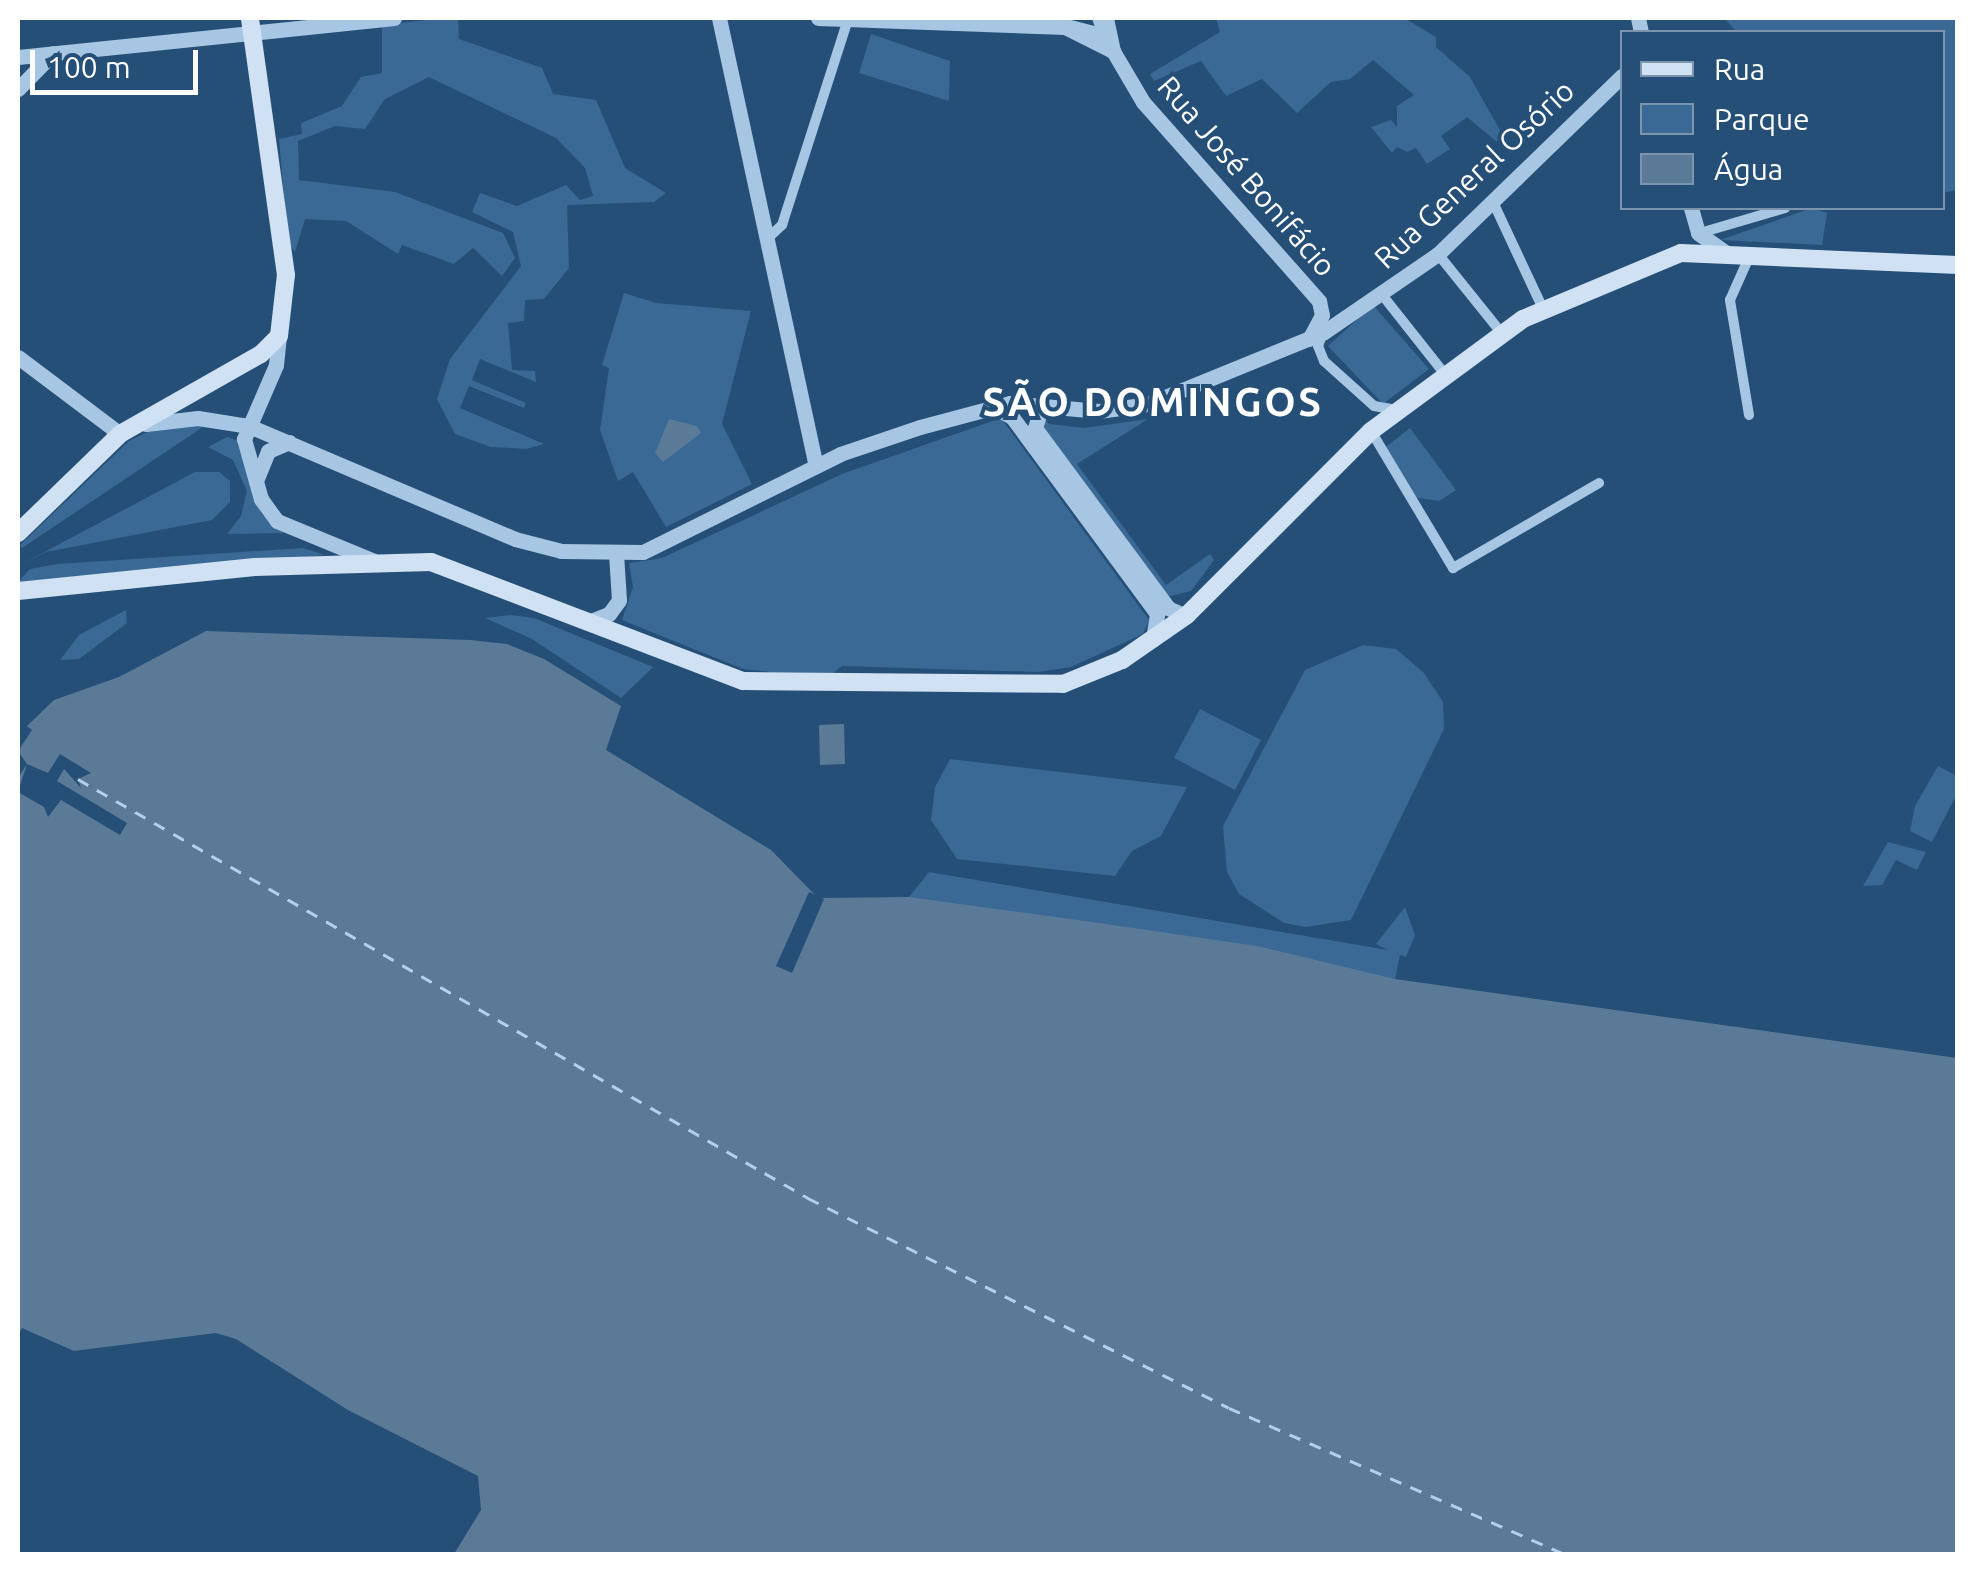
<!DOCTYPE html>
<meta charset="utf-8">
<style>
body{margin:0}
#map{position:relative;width:1975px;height:1572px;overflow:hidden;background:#254f77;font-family:Ubuntu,sans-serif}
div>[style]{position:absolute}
.green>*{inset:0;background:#396994}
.water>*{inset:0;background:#5b7a98}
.pier>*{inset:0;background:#254f77}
.ferry>*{height:2.5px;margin-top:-1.25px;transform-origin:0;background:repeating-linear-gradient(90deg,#b1d0eb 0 12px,transparent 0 22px)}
.minor>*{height:10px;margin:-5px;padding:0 5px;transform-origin:5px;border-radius:5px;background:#a7c6e3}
.tertiary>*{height:15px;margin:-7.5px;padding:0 7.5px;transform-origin:7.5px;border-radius:7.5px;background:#a7c6e3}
.secondary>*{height:18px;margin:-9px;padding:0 9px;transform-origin:9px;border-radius:9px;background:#cfe1f3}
span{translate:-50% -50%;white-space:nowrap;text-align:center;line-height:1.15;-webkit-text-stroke:8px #254f77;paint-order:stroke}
.street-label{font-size:30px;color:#fff}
.district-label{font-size:40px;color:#fff;font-weight:700;letter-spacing:2.5px}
.frame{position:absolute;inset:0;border:20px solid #fff;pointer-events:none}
.legend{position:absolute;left:1620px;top:30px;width:325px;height:180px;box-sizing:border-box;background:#254f77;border:2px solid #7c95ad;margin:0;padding:12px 18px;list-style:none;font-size:30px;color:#fff}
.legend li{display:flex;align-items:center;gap:20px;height:50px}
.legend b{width:50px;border:2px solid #7c95ad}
.scale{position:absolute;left:30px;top:50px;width:168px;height:45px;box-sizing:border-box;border:5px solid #fff;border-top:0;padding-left:12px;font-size:30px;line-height:35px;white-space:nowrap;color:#fff;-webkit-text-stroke:8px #254f77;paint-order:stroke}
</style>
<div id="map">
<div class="green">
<div style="clip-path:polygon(444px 18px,458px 18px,459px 39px,542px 68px,553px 94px,596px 100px,625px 168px,666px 193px,654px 202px,567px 205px,569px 268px,544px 299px,525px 300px,524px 321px,508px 323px,512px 370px,535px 371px,536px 382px,480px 359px,472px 380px,526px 403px,524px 408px,469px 386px,460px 408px,544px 444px,526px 449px,491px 447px,455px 434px,437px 399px,450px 359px,521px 266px,513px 232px,472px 212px,480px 193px,517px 206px,566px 185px,580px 200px,593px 196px,585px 168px,556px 138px,429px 77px,385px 99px,365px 129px,335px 126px,298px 141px,299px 180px,395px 192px,503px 233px,515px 258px,502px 276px,473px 248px,454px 264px,402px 245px,398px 254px,346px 221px,305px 219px,295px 252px,288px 243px,279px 139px,302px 134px,301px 123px,342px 106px,361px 77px,382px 73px,382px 25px)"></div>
<div style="clip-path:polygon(1216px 18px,1404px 18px,1436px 37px,1436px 47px,1470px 77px,1501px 132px,1497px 142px,1467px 117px,1441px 136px,1450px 149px,1427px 164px,1416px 148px,1407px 152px,1397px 147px,1392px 153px,1371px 127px,1391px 120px,1397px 127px,1397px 106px,1414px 95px,1373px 60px,1350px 79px,1331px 82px,1297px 113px,1262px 79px,1226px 96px,1201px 61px,1154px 81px,1150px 74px,1220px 32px)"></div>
<div style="clip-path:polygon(1724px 18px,1957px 18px,1957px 190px,1943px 193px,1942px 32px,1737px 32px)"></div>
<div style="clip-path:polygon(871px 34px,950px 61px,949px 101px,859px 73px)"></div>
<div style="clip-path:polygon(1812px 208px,1827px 213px,1822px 245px,1720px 240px)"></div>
<div style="clip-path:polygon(624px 293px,656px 303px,751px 311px,722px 424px,752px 484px,666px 527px,633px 472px,618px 481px,600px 430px,609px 368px,602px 365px)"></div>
<div style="clip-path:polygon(1373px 305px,1429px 369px,1383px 404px,1328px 346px)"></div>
<div style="clip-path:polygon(1042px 416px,1049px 424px,1084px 428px,1148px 419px,1077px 464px,1166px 585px,1210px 554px,1214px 560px,1191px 591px,1166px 597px,1037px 424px)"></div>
<div style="clip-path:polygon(1001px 418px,1149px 620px,1143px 634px,1071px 667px,1038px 672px,842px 666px,832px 674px,779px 673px,743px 669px,622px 620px,633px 587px,629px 563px,662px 558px,842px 474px)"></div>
<div style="clip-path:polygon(209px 423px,22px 548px,20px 545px,129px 441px,156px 428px)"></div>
<div style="clip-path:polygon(1410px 428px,1456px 490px,1439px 501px,1411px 497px,1382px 450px)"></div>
<div style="clip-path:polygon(227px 437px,236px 440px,262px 514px,284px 533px,227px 534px,241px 516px,247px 491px,233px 460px,208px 447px)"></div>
<div style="clip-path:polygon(195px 472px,219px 472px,230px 481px,230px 502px,212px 520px,46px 552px,18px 566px)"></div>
<div style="clip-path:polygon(303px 548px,325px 555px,18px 582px,30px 569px,57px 564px)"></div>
<div style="clip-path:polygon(126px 610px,127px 623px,79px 659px,60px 660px,79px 635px)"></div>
<div style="clip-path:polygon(511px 615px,534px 618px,653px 667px,621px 698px,532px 639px,485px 618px)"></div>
<div style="clip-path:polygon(1363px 645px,1396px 649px,1424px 673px,1443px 702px,1444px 729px,1351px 920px,1306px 927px,1284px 923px,1239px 894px,1227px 872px,1223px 826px,1305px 670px)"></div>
<div style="clip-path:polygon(1200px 709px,1261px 740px,1235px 790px,1174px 758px)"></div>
<div style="clip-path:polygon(950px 759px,1187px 787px,1161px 836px,1132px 851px,1115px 876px,957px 859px,931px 820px,935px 787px)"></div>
<div style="clip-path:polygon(1938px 766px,1957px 776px,1957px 794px,1932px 842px,1910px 831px,1915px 806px)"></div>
<div style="clip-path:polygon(1888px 842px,1926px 852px,1917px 870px,1896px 860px,1882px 885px,1863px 886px)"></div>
<div style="clip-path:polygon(929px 872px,1388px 950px,1376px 944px,1405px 907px,1415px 935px,1406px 957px,1400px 955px,1395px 979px,909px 897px)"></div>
</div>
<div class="water">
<div style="clip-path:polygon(669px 419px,697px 426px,701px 433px,663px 462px,655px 453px)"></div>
<div style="clip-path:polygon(206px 631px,470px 640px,507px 644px,544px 659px,621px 706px,606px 750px,771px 850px,818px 898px,909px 897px,1092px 922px,1257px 946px,1395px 979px,1957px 1058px,1957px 1554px,454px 1554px,481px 1510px,478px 1476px,348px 1410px,236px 1339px,216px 1333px,74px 1351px,22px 1328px,18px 1335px,18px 778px,27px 764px,18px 751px,32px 730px,27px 726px,54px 700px,119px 677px)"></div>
<div style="clip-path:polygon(844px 724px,845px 764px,820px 765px,819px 725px)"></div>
</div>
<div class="pier">
<div style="clip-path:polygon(60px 754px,91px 773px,78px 779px,81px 788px,64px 769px,57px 781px,127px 823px,120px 835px,61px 800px,48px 817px,44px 807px,18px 792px,27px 764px,48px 773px)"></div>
<div style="clip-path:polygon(809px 892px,824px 899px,792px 973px,776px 966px)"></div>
</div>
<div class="ferry">
<div style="left:78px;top:779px;width:842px;rotate:29.85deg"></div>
<div style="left:808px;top:1198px;width:470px;rotate:26.5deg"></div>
<div style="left:1229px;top:1408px;width:365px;rotate:23.5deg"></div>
</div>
<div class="minor">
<div style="left:1044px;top:18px;width:60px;rotate:14.5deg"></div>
<div style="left:1102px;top:33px;width:16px;rotate:-108deg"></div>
<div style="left:1493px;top:202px;width:120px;rotate:64.9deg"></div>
<div style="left:1700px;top:233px;width:89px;rotate:-16.4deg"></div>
<div style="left:767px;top:239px;width:21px;rotate:-43deg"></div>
<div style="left:782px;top:225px;width:215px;rotate:-72.2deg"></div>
<div style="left:1438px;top:254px;width:99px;rotate:51.2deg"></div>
<div style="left:1383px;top:296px;width:98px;rotate:51.6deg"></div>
<div style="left:1323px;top:333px;width:14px;rotate:111deg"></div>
<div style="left:1318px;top:346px;width:16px;rotate:68deg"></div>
<div style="left:1324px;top:361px;width:67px;rotate:42deg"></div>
<div style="left:1374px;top:406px;width:23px;rotate:10deg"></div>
<div style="left:1749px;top:415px;width:117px;rotate:-99.4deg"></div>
<div style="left:1730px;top:300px;width:49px;rotate:-66deg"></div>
<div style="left:1371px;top:431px;width:160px;rotate:59.1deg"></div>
<div style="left:1453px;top:568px;width:169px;rotate:-30.2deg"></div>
</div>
<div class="tertiary">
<div style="left:719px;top:18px;width:457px;rotate:77.8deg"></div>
<div style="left:818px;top:18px;width:247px;rotate:2.1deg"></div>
<div style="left:1065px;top:27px;width:54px;rotate:26.6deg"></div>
<div style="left:1106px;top:18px;width:34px;rotate:78deg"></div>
<div style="left:1113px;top:51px;width:59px;rotate:59.5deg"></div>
<div style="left:1143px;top:102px;width:266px;rotate:48.5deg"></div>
<div style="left:1319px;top:301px;width:14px;rotate:78deg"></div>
<div style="left:1322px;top:315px;width:27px;rotate:118deg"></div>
<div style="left:1638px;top:18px;width:14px;rotate:78deg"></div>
<div style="left:18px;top:57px;width:378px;rotate:-5.9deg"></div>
<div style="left:18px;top:89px;width:50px;rotate:-45.8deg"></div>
<div style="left:1691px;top:208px;width:26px;rotate:74deg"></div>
<div style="left:1698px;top:233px;width:35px;rotate:35deg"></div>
<div style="left:279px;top:336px;width:29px;rotate:96deg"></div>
<div style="left:276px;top:365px;width:81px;rotate:113.4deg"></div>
<div style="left:244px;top:439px;width:62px;rotate:74.2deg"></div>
<div style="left:261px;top:499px;width:27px;rotate:54deg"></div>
<div style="left:277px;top:521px;width:105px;rotate:22.4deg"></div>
<div style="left:18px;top:357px;width:128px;rotate:37deg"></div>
<div style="left:1042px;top:405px;width:24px;rotate:107deg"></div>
<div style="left:1035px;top:428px;width:224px;rotate:53.5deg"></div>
<div style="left:1168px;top:608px;width:20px;rotate:24deg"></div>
<div style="left:992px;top:406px;width:23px;rotate:29deg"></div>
<div style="left:1012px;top:417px;width:245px;rotate:53.6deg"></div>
<div style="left:1157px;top:614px;width:26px;rotate:99deg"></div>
<div style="left:146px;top:424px;width:52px;rotate:-6.6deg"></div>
<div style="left:198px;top:418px;width:52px;rotate:8.9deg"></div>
<div style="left:249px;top:426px;width:289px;rotate:23deg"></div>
<div style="left:515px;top:539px;width:48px;rotate:14.6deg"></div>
<div style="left:561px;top:551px;width:82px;rotate:0.7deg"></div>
<div style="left:643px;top:552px;width:220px;rotate:-26.4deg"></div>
<div style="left:840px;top:454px;width:84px;rotate:-18.6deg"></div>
<div style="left:920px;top:427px;width:93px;rotate:-14.9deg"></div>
<div style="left:1010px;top:403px;width:89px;rotate:5.1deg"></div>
<div style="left:1099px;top:411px;width:49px;rotate:-8.1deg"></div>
<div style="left:1148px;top:404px;width:190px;rotate:-22.2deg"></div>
<div style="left:1324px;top:332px;width:138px;rotate:-34.4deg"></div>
<div style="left:1438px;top:254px;width:256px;rotate:-44.1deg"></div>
<div style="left:256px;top:481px;width:32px;rotate:-68deg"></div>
<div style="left:268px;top:451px;width:23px;rotate:-23deg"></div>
<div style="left:588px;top:622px;width:22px;rotate:-21deg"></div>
<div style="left:609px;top:614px;width:17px;rotate:-54deg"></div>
<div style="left:619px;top:600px;width:47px;rotate:-93.7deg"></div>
</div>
<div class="secondary">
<div style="left:18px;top:533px;width:142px;rotate:-44.1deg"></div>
<div style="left:120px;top:434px;width:162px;rotate:-29.6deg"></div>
<div style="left:261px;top:354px;width:25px;rotate:-45deg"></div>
<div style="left:279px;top:336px;width:61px;rotate:-83.5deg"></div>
<div style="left:286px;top:275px;width:260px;rotate:-98deg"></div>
<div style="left:18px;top:591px;width:238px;rotate:-5.8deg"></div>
<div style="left:255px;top:567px;width:176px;rotate:-1.6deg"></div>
<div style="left:431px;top:562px;width:334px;rotate:20.9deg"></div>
<div style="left:743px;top:681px;width:320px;rotate:0.5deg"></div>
<div style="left:1063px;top:684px;width:64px;rotate:-22.1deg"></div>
<div style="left:1122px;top:660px;width:79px;rotate:-34.7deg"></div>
<div style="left:1187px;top:615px;width:260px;rotate:-45deg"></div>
<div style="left:1371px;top:431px;width:189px;rotate:-36.4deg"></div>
<div style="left:1523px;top:319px;width:171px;rotate:-22.7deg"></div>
<div style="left:1681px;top:253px;width:277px;rotate:2.5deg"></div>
</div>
<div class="street-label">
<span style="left:1474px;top:174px;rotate:-43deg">Rua General Osório</span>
<span style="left:1247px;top:176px;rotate:49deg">Rua José Bonifácio</span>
</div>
<div class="district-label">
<span style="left:1153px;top:402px">SÃO DOMINGOS</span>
</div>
<div class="frame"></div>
<ul class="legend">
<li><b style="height:12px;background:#cfe1f3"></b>Rua</li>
<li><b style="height:28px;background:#396994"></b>Parque</li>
<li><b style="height:28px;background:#5b7a98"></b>Água</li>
</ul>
<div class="scale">100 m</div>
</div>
